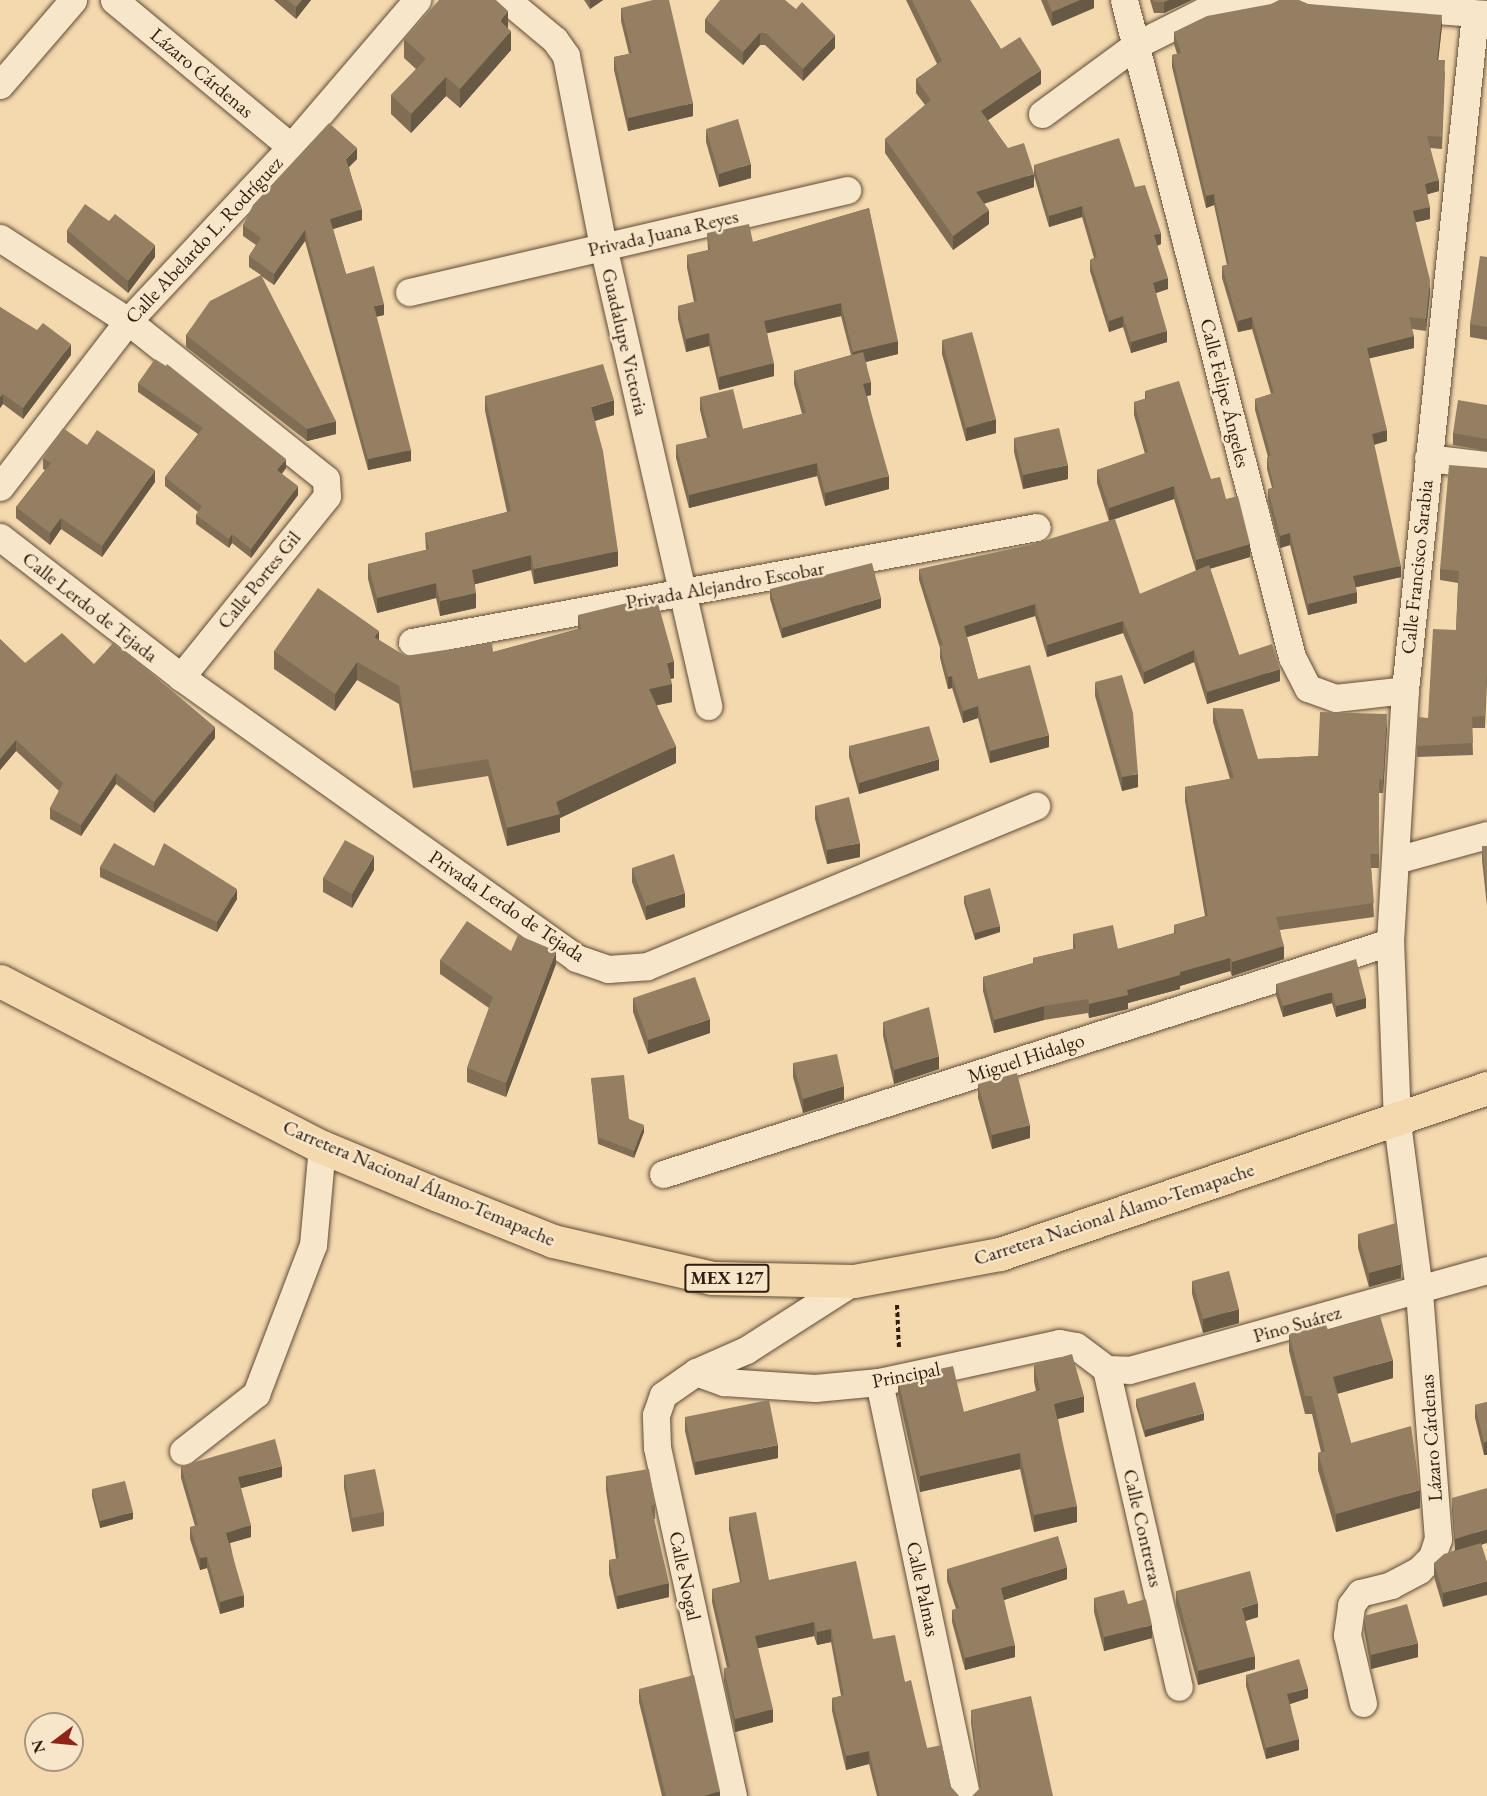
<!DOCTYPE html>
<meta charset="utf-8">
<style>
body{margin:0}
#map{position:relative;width:1487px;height:1796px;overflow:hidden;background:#f4d9af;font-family:"EB Garamond",serif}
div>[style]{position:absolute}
.path>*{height:4px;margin-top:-2px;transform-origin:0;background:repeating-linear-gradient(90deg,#2f1d0e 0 4.5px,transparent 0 7.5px)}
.roads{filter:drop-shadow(0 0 2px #604c36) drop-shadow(0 0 2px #604c36)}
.street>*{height:27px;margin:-13.5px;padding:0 13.5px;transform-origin:13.5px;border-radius:13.5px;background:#f8e6cb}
.primary>*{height:33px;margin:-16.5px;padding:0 16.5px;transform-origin:16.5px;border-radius:16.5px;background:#f4d9af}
.wall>*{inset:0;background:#806d54}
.shaded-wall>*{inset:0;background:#685945}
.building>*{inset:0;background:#957f62}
span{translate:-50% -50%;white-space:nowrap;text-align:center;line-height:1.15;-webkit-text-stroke:5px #f8e6cb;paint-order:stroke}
.shield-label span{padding:2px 4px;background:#f8e6cb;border:2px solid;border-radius:4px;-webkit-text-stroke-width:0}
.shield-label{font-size:18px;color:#2f1d0e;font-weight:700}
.street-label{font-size:20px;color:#2f1d0e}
.north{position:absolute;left:24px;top:1712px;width:60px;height:60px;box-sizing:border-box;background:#f8e6cb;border:2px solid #a8967f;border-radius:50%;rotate:254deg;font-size:16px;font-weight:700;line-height:24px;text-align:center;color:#2f1d0e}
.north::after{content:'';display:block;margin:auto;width:21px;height:27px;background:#8f2418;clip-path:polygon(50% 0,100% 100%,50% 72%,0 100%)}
</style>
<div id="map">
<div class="path">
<div style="left:897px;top:1305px;width:44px;rotate:87.4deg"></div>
</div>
<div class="roads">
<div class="street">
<div style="left:114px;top:0;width:230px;rotate:39.7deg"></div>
<div style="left:507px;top:0;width:62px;rotate:39.8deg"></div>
<div style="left:555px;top:40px;width:19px;rotate:55deg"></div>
<div style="left:566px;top:56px;width:194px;rotate:79deg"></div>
<div style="left:603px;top:246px;width:472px;rotate:77.1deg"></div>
<div style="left:1124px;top:0;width:678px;rotate:75.66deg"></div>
<div style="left:1292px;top:657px;width:35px;rotate:63deg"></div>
<div style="left:1308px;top:688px;width:29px;rotate:20deg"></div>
<div style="left:1335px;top:698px;width:70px;rotate:-6.5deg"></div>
<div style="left:1309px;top:0;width:179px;rotate:4.5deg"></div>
<div style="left:0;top:85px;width:112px;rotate:-49.3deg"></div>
<div style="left:1042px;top:114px;width:117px;rotate:-36.3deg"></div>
<div style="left:1136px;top:45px;width:74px;rotate:-26.6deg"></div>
<div style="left:1202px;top:12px;width:67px;rotate:-10.3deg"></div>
<div style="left:0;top:238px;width:153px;rotate:33deg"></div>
<div style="left:128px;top:321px;width:253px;rotate:38.6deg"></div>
<div style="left:326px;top:479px;width:17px;rotate:87deg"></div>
<div style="left:327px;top:496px;width:233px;rotate:128.9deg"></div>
<div style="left:409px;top:292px;width:450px;rotate:-13.1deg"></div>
<div style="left:1428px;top:458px;width:59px;rotate:6.8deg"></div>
<div style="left:0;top:487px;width:210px;rotate:-52.4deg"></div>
<div style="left:128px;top:321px;width:238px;rotate:-46.9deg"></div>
<div style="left:291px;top:147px;width:194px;rotate:-49.4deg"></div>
<div style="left:0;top:537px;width:229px;rotate:37.7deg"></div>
<div style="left:181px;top:677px;width:485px;rotate:35.4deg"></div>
<div style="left:576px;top:958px;width:34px;rotate:19deg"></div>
<div style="left:608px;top:969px;width:39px;rotate:-4deg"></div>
<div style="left:647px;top:966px;width:421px;rotate:-22.4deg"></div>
<div style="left:412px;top:642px;width:635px;rotate:-10.43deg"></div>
<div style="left:1396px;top:860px;width:94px;rotate:-15.4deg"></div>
<div style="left:663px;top:1174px;width:763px;rotate:-17.7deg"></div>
<div style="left:1106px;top:1369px;width:326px;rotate:77.1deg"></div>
<div style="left:696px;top:1372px;width:30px;rotate:20deg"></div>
<div style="left:724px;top:1382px;width:91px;rotate:3.8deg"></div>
<div style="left:815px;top:1388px;width:64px;rotate:-5.4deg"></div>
<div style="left:879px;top:1382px;width:184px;rotate:-12.2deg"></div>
<div style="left:1059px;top:1343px;width:17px;rotate:10deg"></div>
<div style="left:1076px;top:1346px;width:38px;rotate:37deg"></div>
<div style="left:1106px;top:1369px;width:23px;rotate:2deg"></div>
<div style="left:1129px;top:1370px;width:372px;rotate:-15.6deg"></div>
<div style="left:879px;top:1382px;width:423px;rotate:78.1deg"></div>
<div style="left:183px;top:1451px;width:93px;rotate:-38deg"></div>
<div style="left:256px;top:1394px;width:160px;rotate:-69.1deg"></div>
<div style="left:313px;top:1245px;width:98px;rotate:-84.8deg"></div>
<div style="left:1363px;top:1703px;width:70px;rotate:-103.2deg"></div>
<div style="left:1347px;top:1635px;width:30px;rotate:-82deg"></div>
<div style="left:1351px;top:1605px;width:15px;rotate:-53deg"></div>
<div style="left:1360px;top:1593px;width:32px;rotate:-14deg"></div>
<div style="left:1391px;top:1585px;width:32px;rotate:-28deg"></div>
<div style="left:1419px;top:1570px;width:18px;rotate:-45deg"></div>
<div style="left:1432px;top:1557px;width:19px;rotate:-72deg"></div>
<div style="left:1438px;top:1539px;width:250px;rotate:-94.4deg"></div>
<div style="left:1419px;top:1290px;width:169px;rotate:-97.5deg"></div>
<div style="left:1397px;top:1122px;width:180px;rotate:-92.2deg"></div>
<div style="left:1390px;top:942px;width:252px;rotate:-86.6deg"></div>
<div style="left:1405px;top:690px;width:680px;rotate:-84.09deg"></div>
<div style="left:733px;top:1796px;width:357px;rotate:-102.3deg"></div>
<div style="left:657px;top:1447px;width:32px;rotate:-92deg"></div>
<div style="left:656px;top:1415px;width:21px;rotate:-71deg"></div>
<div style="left:663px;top:1395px;width:40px;rotate:-34.9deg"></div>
<div style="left:696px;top:1372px;width:55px;rotate:-23.7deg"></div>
<div style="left:746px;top:1350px;width:128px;rotate:-32.6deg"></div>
</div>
<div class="primary">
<div style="left:0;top:981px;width:362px;rotate:27.3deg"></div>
<div style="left:322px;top:1147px;width:126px;rotate:22.5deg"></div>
<div style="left:438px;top:1195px;width:124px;rotate:21.8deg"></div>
<div style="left:553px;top:1241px;width:163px;rotate:13.1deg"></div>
<div style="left:712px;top:1278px;width:142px;rotate:1.2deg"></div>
<div style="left:854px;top:1281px;width:148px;rotate:-10.5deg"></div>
<div style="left:1000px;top:1254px;width:515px;rotate:-18.82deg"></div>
</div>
</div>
<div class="wall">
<div style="clip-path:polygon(274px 0,311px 0,296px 19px)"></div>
<div style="clip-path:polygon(584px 0,603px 0,590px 9px)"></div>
<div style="clip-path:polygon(906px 0,970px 0,1001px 49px,1041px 84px,988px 120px,1034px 187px,984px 204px,989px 224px,953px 250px,885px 153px,885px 139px,925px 105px,916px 93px,916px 79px,937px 64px)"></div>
<div style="clip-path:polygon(1041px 0,1094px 0,1094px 8px,1052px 26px)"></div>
<div style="clip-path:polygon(1150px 0,1192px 0,1164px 13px,1154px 13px)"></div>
<div style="clip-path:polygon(1300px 1px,1308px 4px,1442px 26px,1438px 60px,1445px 72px,1442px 149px,1430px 148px,1439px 191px,1427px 194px,1430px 219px,1415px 222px,1430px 292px,1426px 331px,1412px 329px,1414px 348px,1369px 358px,1387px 441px,1374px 445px,1401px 577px,1356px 587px,1357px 603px,1308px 615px,1290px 545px,1280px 548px,1268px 501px,1268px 489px,1272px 488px,1267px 469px,1267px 457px,1268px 457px,1255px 410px,1255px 399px,1271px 394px,1252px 329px,1238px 332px,1222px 278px,1222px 266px,1227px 265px,1214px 205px,1206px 208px,1172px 67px,1172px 55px,1177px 54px,1174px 44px,1174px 32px)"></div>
<div style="clip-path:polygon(621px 8px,693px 116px,628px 131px,614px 70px,614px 57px,629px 54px,621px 21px)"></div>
<div style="clip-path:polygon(705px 19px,835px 48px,803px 81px,765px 45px,760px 45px,743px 65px,705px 32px)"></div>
<div style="clip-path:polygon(508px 29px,511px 50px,460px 108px,446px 96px,411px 133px,391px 114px,391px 95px,416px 69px,404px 58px,404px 39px)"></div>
<div style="clip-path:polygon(706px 129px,751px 178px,719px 187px,706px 142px)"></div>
<div style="clip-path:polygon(357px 159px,349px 167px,362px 220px,333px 229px,346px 274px,384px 315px,376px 317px,411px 461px,368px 470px,305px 241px,274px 285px,261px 276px,336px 434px,307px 441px,186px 347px,186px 335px,261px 275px,249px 267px,249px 256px,256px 245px,243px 236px,243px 225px)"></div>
<div style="clip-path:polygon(1034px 165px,1135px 187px,1161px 244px,1157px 246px,1168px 289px,1156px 293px,1167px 342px,1131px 353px,1123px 327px,1109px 332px,1090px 271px,1090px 260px,1094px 258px,1082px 217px,1049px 227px,1034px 176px)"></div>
<div style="clip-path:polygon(869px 208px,898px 354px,866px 362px,871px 395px,867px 396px,889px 489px,825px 506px,817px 476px,689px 508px,676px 458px,676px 445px,707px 438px,700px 410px,700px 397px,743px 429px,802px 414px,794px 384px,794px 371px,851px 355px,841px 316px,767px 333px,774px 376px,719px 390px,709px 346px,686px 352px,678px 319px,678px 306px,694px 302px,687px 268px,687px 255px,708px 250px,707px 233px,753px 242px)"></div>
<div style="clip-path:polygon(67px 230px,155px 257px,128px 293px,67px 242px)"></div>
<div style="clip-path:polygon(1487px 257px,1487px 340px,1470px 337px,1470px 324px)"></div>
<div style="clip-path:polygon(0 307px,71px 355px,23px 419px,3px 404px,0 408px)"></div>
<div style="clip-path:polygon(942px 340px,996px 433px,966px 441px,942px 354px)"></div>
<div style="clip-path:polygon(138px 383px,286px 468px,282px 474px,298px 495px,251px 558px,232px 543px,229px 548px,196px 524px,196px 515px,198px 512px,165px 486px,165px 477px,198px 434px,138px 392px)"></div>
<div style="clip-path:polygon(1145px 391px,1226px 499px,1250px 557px,1210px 568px,1239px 655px,1280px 681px,1207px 704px,1194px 662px,1144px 684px,1123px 633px,1047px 657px,1035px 616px,967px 637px,978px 679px,1049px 747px,990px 763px,978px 718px,963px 723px,952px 688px,948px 689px,940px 658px,940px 648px,919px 580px,919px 569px,1140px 594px,1196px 571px,1174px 499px,1109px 521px,1097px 483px,1097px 470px,1145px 454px,1134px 415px,1134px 402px,1145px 399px)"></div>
<div style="clip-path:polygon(485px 396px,614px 415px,595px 421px,618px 566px,534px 584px,531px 570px,475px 584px,476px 608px,440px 616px,436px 598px,377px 613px,368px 579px,368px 564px,426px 550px,425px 533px,507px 512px,485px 411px)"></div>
<div style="clip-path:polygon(1487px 405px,1487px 451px,1453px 445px,1453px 433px)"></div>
<div style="clip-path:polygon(1014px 438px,1068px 479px,1023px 489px,1014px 452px)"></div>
<div style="clip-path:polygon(87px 445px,155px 482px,102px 557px,61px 529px,50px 545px,16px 518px,16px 507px,45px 470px,43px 469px,43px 458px)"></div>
<div style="clip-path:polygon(1487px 468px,1487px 682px,1485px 728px,1472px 728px,1473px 755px,1417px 757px,1417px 746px,1428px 718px,1456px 630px,1458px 583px,1440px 580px,1440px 569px)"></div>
<div style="clip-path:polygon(770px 589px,881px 608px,782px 638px,770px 599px)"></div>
<div style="clip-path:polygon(578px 615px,674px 678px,670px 679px,672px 702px,657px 705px,676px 763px,560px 818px,560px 832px,507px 846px,488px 776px,413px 788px,399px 704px,357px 680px,335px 711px,274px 669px,274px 651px,379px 640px,405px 656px,493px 652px,578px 629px)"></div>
<div style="clip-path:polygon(0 639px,25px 663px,94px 664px,215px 738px,154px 813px,116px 784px,81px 836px,50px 819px,50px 808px,59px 791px,16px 751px,0 770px)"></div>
<div style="clip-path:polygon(1095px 682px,1138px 787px,1122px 791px,1095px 696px)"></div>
<div style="clip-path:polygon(1213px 708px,1258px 759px,1318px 756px,1387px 728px,1383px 793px,1379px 793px,1379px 868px,1371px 868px,1374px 917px,1280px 930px,1284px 959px,1232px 976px,1230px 971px,1180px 986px,1180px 989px,1128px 1003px,1128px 1009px,1089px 1018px,1088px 1013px,1044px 1020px,994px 1033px,983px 991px,983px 977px,1033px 963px,1033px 958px,1073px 949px,1073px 934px,1118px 949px,1174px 933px,1174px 925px,1205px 916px,1185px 801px,1185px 787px,1230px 779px,1213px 722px)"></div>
<div style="clip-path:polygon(849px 746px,939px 770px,859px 794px,849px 757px)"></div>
<div style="clip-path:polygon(815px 806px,860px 857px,827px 864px,815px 819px)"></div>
<div style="clip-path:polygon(1482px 846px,1487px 846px,1487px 906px,1482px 860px)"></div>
<div style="clip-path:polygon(100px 867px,237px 899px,217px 932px,100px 877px)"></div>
<div style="clip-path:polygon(632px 868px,685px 907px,646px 920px,632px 882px)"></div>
<div style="clip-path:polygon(374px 870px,352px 908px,323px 892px,323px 878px)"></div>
<div style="clip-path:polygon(964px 896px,1000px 932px,975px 940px,964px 903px)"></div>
<div style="clip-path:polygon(440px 960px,556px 964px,506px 1097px,467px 1082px,467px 1068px,489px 1008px,440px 974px)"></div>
<div style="clip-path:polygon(1276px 984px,1366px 998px,1366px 1008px,1336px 1017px,1332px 1003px,1283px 1017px,1276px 995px)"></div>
<div style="clip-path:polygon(633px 998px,710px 1033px,648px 1054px,633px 1012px)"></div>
<div style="clip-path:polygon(883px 1022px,939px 1069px,894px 1084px,883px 1036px)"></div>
<div style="clip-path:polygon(793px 1063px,844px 1100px,803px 1113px,793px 1077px)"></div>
<div style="clip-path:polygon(591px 1078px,629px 1119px,644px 1132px,634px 1158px,598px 1144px)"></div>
<div style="clip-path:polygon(978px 1084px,1030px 1138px,992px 1149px,978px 1098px)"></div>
<div style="clip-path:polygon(1358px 1234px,1401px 1278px,1369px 1287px,1358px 1248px)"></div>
<div style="clip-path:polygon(1192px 1281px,1239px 1323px,1203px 1333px,1192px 1294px)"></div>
<div style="clip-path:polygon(1328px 1330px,1393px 1378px,1337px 1394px,1351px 1443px,1420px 1508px,1336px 1532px,1318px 1470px,1318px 1453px,1321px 1452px,1312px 1414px,1305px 1414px,1289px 1351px,1289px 1334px)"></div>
<div style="clip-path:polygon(1034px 1365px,1084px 1412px,1058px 1419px,1077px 1522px,1034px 1532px,1020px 1469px,920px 1492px,898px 1394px,898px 1378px,964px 1412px,1036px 1391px,1034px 1381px)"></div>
<div style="clip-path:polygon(1136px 1399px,1204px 1420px,1145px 1437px,1136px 1406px)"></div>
<div style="clip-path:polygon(1487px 1402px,1484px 1455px,1475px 1418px,1475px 1405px)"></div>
<div style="clip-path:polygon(685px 1417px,778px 1458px,695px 1475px,685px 1431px)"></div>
<div style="clip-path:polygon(181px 1466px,282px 1477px,241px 1488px,251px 1537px,230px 1543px,244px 1607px,220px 1614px,207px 1568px,200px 1570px,190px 1539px,190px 1527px,195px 1526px,181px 1478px)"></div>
<div style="clip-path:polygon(344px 1475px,384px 1512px,384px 1526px,352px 1532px,344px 1488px)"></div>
<div style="clip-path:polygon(606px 1476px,655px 1505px,655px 1519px,654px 1519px,669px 1597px,617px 1609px,609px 1574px,609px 1560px,616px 1559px,606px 1490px)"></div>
<div style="clip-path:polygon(92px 1489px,133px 1519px,100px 1528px,92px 1496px)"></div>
<div style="clip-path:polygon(1452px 1498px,1482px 1545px,1443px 1607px,1434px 1577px,1434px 1563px,1455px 1550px,1452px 1512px)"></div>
<div style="clip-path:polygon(729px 1517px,769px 1580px,873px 1639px,905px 1682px,927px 1748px,951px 1787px,959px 1796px,877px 1796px,869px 1764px,846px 1770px,832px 1711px,832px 1698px,841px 1696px,831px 1642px,817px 1645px,814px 1636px,758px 1648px,773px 1722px,735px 1732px,724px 1682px,724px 1668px,727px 1668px,712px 1602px,712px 1589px,740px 1582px,729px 1530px)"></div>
<div style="clip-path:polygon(947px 1569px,1067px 1579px,1004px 1600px,1015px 1657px,965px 1670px,952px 1622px,952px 1610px,956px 1609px,947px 1581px)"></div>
<div style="clip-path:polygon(1176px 1591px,1258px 1617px,1245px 1621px,1255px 1669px,1198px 1685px,1176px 1605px)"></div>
<div style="clip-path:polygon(1094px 1598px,1128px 1604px,1152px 1638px,1104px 1651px,1094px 1612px)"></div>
<div style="clip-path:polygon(1364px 1616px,1418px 1657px,1371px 1669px,1364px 1630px)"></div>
<div style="clip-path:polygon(1246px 1675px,1308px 1698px,1290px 1704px,1299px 1750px,1266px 1759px,1246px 1686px)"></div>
<div style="clip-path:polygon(639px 1689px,720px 1796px,662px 1796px,639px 1702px)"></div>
<div style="clip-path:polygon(971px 1710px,1053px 1796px,980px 1789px,971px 1723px)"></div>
</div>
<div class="shaded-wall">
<div style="clip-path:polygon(302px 0,311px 0,296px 19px,296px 7px)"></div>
<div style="clip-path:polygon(590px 0,603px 0,590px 9px)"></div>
<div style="clip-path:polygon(1080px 0,1094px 0,1094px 8px,1052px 26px,1052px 12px)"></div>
<div style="clip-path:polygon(1169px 0,1192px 0,1164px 13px,1164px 2px)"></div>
<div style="clip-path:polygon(508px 11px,508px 30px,500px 21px)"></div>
<div style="clip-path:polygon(1442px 15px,1442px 26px,1437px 71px,1437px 60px)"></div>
<div style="clip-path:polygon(511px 31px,511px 50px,460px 108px,460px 89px)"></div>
<div style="clip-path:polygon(760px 33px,760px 45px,743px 65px,743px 52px)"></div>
<div style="clip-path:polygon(835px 35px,835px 48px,803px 81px,803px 69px)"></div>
<div style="clip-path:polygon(1041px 70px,1041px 84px,981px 125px,981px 111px)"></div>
<div style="clip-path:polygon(446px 77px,446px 96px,411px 133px,411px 114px)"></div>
<div style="clip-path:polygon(693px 103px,693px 116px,628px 131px,628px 118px)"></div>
<div style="clip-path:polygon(357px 148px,357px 159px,346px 170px,346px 159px)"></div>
<div style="clip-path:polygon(751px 164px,751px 178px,719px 187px,719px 174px)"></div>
<div style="clip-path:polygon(1034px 174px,1034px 187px,976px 206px,976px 192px)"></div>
<div style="clip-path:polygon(1439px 180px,1439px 191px,1425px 195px,1425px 184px)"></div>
<div style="clip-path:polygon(1214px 194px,1214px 205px,1206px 208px,1206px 196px)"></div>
<div style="clip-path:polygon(1082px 206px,1082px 217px,1049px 227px,1049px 216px)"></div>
<div style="clip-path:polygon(1430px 207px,1430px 219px,1413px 223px,1413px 211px)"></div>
<div style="clip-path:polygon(362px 209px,362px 220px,330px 230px,330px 219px)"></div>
<div style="clip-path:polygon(989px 210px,989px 224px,953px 250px,953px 236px)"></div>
<div style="clip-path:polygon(305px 230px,305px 241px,274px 285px,274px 274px)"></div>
<div style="clip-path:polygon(1161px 233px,1161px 244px,1154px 247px,1154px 235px)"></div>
<div style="clip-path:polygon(155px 245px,155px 257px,128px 293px,128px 281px)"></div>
<div style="clip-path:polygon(1168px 278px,1168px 289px,1153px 294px,1153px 283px)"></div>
<div style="clip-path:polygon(1430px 280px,1430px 292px,1426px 331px,1426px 319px)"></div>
<div style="clip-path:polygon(841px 303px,841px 316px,764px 334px,764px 321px)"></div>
<div style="clip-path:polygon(384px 304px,384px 315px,374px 317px,374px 306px)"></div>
<div style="clip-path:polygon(1123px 316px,1123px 327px,1109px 332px,1109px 321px)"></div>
<div style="clip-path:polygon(1252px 317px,1252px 329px,1238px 332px,1238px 321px)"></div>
<div style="clip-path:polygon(1167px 331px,1167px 342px,1131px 353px,1131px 342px)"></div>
<div style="clip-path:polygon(709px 333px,709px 346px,686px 352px,686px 339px)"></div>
<div style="clip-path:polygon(1414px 336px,1414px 348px,1367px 359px,1367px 348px)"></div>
<div style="clip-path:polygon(898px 341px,898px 354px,853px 365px,853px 352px)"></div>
<div style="clip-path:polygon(71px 344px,71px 355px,23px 419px,23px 408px)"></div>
<div style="clip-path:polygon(774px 363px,774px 376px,719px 390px,719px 377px)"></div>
<div style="clip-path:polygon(871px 382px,871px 395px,863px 397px,863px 384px)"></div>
<div style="clip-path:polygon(3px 394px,3px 404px,0 408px,0 397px)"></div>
<div style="clip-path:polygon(614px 400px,614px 415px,591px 422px,591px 407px)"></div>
<div style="clip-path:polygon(996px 419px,996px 433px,966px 441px,966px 428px)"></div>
<div style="clip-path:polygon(336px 421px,336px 434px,307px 441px,307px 429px)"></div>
<div style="clip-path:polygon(1387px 430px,1387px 441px,1372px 445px,1372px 434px)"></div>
<div style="clip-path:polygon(411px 450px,411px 461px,368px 470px,368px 459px)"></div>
<div style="clip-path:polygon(286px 459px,286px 468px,277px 479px,277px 470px)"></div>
<div style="clip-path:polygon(817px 463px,817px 476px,689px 508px,689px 495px)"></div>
<div style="clip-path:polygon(1068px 465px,1068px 479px,1023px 489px,1023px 475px)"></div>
<div style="clip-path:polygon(155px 470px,155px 482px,102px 557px,102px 546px)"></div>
<div style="clip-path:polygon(889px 476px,889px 489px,825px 506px,825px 493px)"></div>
<div style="clip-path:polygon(298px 486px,298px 495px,251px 558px,251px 549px)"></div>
<div style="clip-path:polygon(1174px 486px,1174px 499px,1109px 521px,1109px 508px)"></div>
<div style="clip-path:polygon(61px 518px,61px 529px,50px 545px,50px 533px)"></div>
<div style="clip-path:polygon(1290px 533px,1290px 545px,1280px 548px,1280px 536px)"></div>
<div style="clip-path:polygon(232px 534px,232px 543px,229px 548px,229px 539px)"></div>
<div style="clip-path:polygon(1250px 544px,1250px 557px,1196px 573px,1196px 560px)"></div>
<div style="clip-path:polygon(618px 551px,618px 566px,534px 584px,534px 569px)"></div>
<div style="clip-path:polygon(531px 555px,531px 570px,472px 585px,472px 570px)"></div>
<div style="clip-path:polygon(1401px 566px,1401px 577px,1353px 588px,1353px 576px)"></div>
<div style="clip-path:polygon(436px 583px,436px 598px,377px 613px,377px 598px)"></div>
<div style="clip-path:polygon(1357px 592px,1357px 603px,1308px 615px,1308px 604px)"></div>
<div style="clip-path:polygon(476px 593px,476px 608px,440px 616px,440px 601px)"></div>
<div style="clip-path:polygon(881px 598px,881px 608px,782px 638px,782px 628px)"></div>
<div style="clip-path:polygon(1035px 604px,1035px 616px,964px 638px,964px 626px)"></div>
<div style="clip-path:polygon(1123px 621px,1123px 633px,1047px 657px,1047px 645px)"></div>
<div style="clip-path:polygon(379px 631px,379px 648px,374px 637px)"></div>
<div style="clip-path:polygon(1194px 650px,1194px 662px,1144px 684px,1144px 672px)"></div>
<div style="clip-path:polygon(674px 661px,674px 678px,667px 680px,667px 663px)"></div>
<div style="clip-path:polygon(357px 662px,357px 680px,335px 711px,335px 694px)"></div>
<div style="clip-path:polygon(1280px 669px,1280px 681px,1207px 704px,1207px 692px)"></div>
<div style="clip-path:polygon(952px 676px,952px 688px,948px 689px,948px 677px)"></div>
<div style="clip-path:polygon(672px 684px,672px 702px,649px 707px,649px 689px)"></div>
<div style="clip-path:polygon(978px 706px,978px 718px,963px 723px,963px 711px)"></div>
<div style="clip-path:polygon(1387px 714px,1387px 728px,1383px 793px,1383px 780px)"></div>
<div style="clip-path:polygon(215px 727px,215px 738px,154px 813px,154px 802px)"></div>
<div style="clip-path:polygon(1049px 735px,1049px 747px,990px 763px,990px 751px)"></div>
<div style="clip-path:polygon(16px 740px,16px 751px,0 770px,0 759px)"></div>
<div style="clip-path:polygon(676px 746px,676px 763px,560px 818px,560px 832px,507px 846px,507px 828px,556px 802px)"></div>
<div style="clip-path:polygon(939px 759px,939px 770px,859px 794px,859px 783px)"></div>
<div style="clip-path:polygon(116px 773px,116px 784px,81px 836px,81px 825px)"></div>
<div style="clip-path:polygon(1138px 774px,1138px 787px,1122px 791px,1122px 777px)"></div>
<div style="clip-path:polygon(860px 843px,860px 857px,827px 864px,827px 850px)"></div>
<div style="clip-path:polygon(374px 856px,374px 870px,352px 908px,352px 894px)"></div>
<div style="clip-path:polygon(237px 889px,237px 899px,217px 932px,217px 922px)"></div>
<div style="clip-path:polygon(685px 893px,685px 907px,646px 920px,646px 906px)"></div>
<div style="clip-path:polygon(1000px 926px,1000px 932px,975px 940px,975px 933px)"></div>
<div style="clip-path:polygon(1284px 946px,1284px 959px,1232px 976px,1232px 962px)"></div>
<div style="clip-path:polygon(556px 951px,556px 964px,506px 1097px,506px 1083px)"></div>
<div style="clip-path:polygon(1230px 958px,1230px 971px,1180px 986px,1180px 989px,1128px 1003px,1128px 1009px,1089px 1018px,1089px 1004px,1127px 990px,1180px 972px)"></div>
<div style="clip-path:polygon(1332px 992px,1332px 1003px,1283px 1017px,1283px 1006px)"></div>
<div style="clip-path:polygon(1366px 998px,1366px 1008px,1336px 1017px,1336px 1006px)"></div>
<div style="clip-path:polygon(1044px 1006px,1044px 1020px,994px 1033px,994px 1020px)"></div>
<div style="clip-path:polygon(710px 1019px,710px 1033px,648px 1054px,648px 1040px)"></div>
<div style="clip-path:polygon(939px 1056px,939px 1069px,894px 1084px,894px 1070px)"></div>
<div style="clip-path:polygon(844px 1086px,844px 1100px,803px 1113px,803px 1099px)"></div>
<div style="clip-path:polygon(644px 1125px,644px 1132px,634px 1158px,634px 1151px)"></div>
<div style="clip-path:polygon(1030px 1125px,1030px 1138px,992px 1149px,992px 1135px)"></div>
<div style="clip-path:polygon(1401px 1264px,1401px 1278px,1369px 1287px,1369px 1273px)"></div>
<div style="clip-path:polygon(1239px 1309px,1239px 1323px,1203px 1333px,1203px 1319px)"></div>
<div style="clip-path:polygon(1393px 1360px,1393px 1378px,1333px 1395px,1333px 1377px)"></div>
<div style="clip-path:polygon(1084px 1396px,1084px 1412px,1054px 1420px,1054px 1404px)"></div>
<div style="clip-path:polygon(1204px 1413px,1204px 1420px,1145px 1437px,1145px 1430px)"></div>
<div style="clip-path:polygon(1487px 1441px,1487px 1455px,1484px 1455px,1484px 1442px)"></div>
<div style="clip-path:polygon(778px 1445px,778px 1458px,695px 1475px,695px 1462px)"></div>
<div style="clip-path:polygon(1020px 1453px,1020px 1469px,920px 1492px,920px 1476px)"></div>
<div style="clip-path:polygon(282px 1466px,282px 1477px,238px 1489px,238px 1477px)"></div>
<div style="clip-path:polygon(1420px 1490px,1420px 1508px,1336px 1532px,1336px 1514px)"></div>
<div style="clip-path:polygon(1077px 1506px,1077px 1522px,1034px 1532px,1034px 1515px)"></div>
<div style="clip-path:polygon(133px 1512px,133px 1519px,100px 1528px,100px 1521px)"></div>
<div style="clip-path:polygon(251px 1525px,251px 1537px,226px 1544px,226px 1533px)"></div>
<div style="clip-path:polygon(1487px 1529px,1487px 1543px,1455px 1553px,1455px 1539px)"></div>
<div style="clip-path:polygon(207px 1557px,207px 1568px,200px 1570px,200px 1558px)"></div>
<div style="clip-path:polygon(1067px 1567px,1067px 1579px,1001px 1601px,1001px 1588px)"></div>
<div style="clip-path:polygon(1487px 1581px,1487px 1595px,1443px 1607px,1443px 1593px)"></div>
<div style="clip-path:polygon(669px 1583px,669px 1597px,617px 1609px,617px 1596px)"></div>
<div style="clip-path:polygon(244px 1595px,244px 1607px,220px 1614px,220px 1602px)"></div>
<div style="clip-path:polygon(1258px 1603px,1258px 1617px,1242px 1622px,1242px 1608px)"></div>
<div style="clip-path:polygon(814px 1622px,814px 1636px,755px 1649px,755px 1636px)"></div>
<div style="clip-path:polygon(1152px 1625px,1152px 1638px,1104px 1651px,1104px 1637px)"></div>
<div style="clip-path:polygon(831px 1629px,831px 1642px,817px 1645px,817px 1632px)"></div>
<div style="clip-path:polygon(1418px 1643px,1418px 1657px,1371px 1669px,1371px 1655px)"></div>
<div style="clip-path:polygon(1015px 1645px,1015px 1657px,965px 1670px,965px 1658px)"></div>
<div style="clip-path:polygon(1255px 1656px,1255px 1669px,1198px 1685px,1198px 1671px)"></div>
<div style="clip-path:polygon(1308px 1688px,1308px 1698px,1287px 1705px,1287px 1694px)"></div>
<div style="clip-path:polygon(773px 1709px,773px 1722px,735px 1732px,735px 1719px)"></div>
<div style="clip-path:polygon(1299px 1739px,1299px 1750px,1266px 1759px,1266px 1748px)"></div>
<div style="clip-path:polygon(869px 1751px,869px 1764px,846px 1770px,846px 1756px)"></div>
<div style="clip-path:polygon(720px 1791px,720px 1796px,704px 1796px)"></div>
</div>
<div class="building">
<div style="clip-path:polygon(288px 0,302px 0,296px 7px)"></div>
<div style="clip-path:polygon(439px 0,496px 0,508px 11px,500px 21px,511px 31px,460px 89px,446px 77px,411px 114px,391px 95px,426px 59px,404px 39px)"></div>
<div style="clip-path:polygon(653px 0,669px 0,693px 103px,628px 118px,614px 57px,632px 53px,621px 8px)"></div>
<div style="clip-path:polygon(720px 0,785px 0,796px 9px,802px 2px,835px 35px,803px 69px,765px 32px,760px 33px,743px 52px,705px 19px)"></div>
<div style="clip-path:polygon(912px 0,970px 0,1001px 49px,1020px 37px,1041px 70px,981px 111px,1008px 148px,1024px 143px,1034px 174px,976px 192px,989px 210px,953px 236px,885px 139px,931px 100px,916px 79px,942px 61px)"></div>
<div style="clip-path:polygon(1047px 0,1080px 0,1052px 12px)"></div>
<div style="clip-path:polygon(1153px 0,1169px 0,1164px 2px,1154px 2px)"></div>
<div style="clip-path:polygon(1279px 0,1299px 0,1308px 4px,1442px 15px,1437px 60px,1445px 60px,1442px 137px,1427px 136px,1439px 180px,1425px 184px,1430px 207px,1413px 211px,1430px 280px,1426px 319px,1409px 317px,1414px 336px,1367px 348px,1387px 430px,1372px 434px,1401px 566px,1353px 576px,1357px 592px,1308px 604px,1290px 533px,1280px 536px,1268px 489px,1274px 488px,1267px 457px,1271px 456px,1255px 399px,1274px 393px,1252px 317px,1238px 321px,1222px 266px,1229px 264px,1214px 194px,1206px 196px,1172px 55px,1181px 53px,1174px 32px,1207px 16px,1271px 4px)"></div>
<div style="clip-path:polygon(738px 119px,751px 164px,719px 174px,706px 129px)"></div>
<div style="clip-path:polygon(329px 123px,357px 148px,346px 159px,362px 209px,330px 219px,346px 274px,374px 266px,384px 304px,374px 306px,411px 450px,368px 459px,305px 230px,274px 274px,249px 256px,261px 238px,243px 225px,253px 205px)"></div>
<div style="clip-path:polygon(1119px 138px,1135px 187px,1145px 185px,1161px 233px,1154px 235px,1168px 278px,1153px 283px,1167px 331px,1131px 342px,1123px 316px,1109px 321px,1090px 260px,1097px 257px,1082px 206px,1049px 216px,1034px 165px)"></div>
<div style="clip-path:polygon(85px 204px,109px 221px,115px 214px,155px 245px,128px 281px,67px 230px)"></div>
<div style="clip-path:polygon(869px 208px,898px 341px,853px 352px,841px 303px,764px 321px,774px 363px,719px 377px,709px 333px,686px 339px,678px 306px,697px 301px,687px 255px,710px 250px,707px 233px,749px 224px,753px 242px)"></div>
<div style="clip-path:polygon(1480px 256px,1487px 257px,1487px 327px,1470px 324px)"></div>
<div style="clip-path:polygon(261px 275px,336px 421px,307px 429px,186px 335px,210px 301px)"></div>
<div style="clip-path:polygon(0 307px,37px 330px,43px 323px,71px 344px,23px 408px,3px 394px,0 397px)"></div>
<div style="clip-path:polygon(972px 332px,996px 419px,966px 428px,942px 340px)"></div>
<div style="clip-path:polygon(863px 352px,871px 382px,863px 384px,889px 476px,825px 493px,817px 463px,689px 495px,676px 445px,710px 437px,700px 397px,733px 389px,743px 429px,806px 413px,794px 371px)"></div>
<div style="clip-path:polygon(155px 359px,166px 366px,167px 364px,286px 459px,277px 470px,298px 486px,251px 549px,232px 534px,229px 539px,196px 515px,202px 506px,165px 477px,203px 428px,138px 383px)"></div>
<div style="clip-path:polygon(603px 364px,614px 400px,591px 407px,603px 451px,618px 551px,534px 569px,531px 555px,472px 570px,476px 593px,440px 601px,436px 583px,377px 598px,368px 564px,429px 549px,425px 533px,511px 511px,485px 396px)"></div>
<div style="clip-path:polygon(1179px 381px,1211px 479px,1220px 477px,1226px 499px,1238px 496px,1250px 544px,1196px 560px,1174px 486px,1109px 508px,1097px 470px,1148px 452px,1134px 402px,1147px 398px,1145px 391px)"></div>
<div style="clip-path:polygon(1458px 400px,1487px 405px,1487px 439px,1453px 433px)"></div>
<div style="clip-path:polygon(63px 428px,87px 445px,97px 430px,155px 470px,102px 546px,61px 518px,50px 533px,16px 507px,51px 463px,43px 458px)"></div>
<div style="clip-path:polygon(1059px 428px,1068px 465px,1023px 475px,1014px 438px)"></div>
<div style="clip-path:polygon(1449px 465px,1487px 468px,1487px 671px,1485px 716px,1472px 717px,1473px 743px,1417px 746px,1418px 717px,1428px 718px,1433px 629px,1456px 630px,1459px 571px,1440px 569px)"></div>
<div style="clip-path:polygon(1115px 519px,1140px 594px,1209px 565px,1239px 655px,1272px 644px,1280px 669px,1207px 692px,1194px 650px,1144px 672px,1123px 621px,1047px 645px,1035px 604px,964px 626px,978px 679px,1030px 665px,1049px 735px,990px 751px,978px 706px,963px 711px,952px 676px,948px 677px,940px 646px,943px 645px,919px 569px,1033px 544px)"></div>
<div style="clip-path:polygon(872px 563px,881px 598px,782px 628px,770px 589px)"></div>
<div style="clip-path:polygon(318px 588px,379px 631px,374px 637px,405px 656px,492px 643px,493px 652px,581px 629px,578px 615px,656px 596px,674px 661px,667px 663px,672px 684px,649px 689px,676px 746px,556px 802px,560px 814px,507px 828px,488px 759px,413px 771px,399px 686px,357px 662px,335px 694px,274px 651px)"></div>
<div style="clip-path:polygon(62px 633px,94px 664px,114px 642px,215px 727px,154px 802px,116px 773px,81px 825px,50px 808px,63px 783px,16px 740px,0 759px,0 639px,25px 663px)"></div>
<div style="clip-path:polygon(1122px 675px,1133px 713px,1138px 774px,1122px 777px,1095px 682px)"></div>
<div style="clip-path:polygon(1213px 708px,1243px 709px,1258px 759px,1318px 756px,1320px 712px,1387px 714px,1383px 780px,1379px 779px,1379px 854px,1370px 854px,1374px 903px,1276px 917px,1284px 946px,1232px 962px,1230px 958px,1180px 972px,1180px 975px,1127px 990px,1128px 995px,1089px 1004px,1088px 999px,1044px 1006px,994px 1020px,983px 977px,1034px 963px,1033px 958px,1076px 948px,1073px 934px,1113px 925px,1118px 949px,1176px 933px,1174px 925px,1208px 916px,1185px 787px,1234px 778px)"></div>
<div style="clip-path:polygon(929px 726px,939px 759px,859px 783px,849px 746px)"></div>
<div style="clip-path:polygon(849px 797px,860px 843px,827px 850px,815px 806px)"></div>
<div style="clip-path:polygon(345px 840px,374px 856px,352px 894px,323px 878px)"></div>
<div style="clip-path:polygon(114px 843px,154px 866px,164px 843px,237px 889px,217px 922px,100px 867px)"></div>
<div style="clip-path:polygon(1482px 846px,1487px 846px,1487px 892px)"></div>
<div style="clip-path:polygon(674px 854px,685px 893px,646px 906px,632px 868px)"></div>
<div style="clip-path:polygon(990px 888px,1000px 926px,975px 933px,964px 896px)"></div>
<div style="clip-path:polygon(467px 921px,511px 951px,518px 935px,556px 951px,506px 1083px,467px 1068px,493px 997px,440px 960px)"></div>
<div style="clip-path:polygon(1356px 959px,1366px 998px,1336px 1006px,1332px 992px,1283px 1006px,1276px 984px)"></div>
<div style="clip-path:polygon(695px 977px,710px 1019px,648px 1040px,633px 998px)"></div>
<div style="clip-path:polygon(929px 1007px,939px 1056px,894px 1070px,883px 1022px)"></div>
<div style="clip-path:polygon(837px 1054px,844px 1086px,803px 1099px,793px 1063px)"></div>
<div style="clip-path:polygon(1017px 1073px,1030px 1125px,992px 1135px,978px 1084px)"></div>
<div style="clip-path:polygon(624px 1075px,629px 1119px,644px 1125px,634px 1151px,598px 1137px,591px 1078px)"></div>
<div style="clip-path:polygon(1396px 1223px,1401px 1264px,1369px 1273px,1358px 1234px)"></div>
<div style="clip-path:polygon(1229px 1271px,1239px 1309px,1203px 1319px,1192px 1281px)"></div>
<div style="clip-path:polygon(1380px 1316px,1393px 1360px,1333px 1377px,1351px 1443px,1411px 1426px,1420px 1490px,1336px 1514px,1318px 1453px,1325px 1451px,1312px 1396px,1305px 1396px,1289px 1334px,1326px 1325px,1328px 1330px)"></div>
<div style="clip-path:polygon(1072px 1354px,1084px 1396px,1054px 1404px,1077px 1506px,1034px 1515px,1020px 1453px,920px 1476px,898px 1378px,953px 1366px,964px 1412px,1040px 1390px,1034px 1365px)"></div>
<div style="clip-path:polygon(1195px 1382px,1204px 1413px,1145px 1430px,1136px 1399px)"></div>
<div style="clip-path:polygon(769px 1400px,778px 1445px,695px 1462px,685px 1417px)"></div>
<div style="clip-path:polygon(1487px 1402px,1487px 1441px,1484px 1442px,1475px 1405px)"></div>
<div style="clip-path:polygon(275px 1439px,282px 1466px,238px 1477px,251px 1525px,226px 1533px,244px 1595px,220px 1602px,207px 1557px,200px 1558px,190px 1527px,198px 1525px,181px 1466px)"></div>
<div style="clip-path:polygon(375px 1469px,384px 1512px,352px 1518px,344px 1475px)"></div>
<div style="clip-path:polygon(649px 1469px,655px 1505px,651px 1506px,669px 1583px,617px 1596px,609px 1560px,619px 1558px,606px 1476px)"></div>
<div style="clip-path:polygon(125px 1481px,133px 1512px,100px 1521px,92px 1489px)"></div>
<div style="clip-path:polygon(1487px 1488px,1487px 1529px,1455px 1539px,1452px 1498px)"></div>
<div style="clip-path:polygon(756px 1512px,769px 1580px,856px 1561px,873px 1639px,895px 1635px,905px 1682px,911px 1680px,927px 1748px,942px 1745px,951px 1787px,959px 1796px,880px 1796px,869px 1751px,846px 1756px,832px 1698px,844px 1695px,831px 1629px,817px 1632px,814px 1622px,755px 1636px,773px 1709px,735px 1719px,724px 1668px,730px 1667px,712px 1589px,742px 1582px,729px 1517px)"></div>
<div style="clip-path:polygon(1058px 1536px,1067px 1567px,1001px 1588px,1015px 1645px,965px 1658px,952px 1610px,959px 1608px,947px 1569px)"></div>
<div style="clip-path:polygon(1481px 1543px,1487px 1562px,1487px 1581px,1443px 1593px,1434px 1563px,1444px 1554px)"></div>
<div style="clip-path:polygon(1250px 1571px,1258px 1603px,1242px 1608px,1255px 1656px,1198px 1671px,1176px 1591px)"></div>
<div style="clip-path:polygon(1124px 1590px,1128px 1604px,1146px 1599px,1152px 1625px,1104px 1637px,1094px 1598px)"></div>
<div style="clip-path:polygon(1407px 1604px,1418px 1643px,1371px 1655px,1364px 1616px)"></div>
<div style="clip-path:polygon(1299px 1659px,1308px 1688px,1287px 1694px,1299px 1739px,1266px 1748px,1246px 1675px)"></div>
<div style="clip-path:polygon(694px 1675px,720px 1791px,704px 1796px,666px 1796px,639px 1689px)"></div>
<div style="clip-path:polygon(1031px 1696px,1053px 1796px,972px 1796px,981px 1787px,971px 1710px)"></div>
</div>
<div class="shield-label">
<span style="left:727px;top:1278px">MEX 127</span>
</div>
<div class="street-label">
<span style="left:202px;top:73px;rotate:40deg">Lázaro Cárdenas</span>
<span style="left:663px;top:233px;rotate:-13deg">Privada Juana Reyes</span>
<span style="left:204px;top:240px;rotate:-47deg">Calle Abelardo L. Rodríguez</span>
<span style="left:625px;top:342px;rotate:77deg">Guadalupe Victoria</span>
<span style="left:1225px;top:393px;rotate:76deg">Calle Felipe Ángeles</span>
<span style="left:1417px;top:567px;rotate:-84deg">Calle Francisco Sarabia</span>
<span style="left:259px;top:580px;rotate:-51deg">Calle Portes Gil</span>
<span style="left:725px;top:585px;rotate:-10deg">Privada Alejandro Escobar</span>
<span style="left:90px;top:607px;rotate:38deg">Calle Lerdo de Tejada</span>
<span style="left:507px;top:906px;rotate:34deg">Privada Lerdo de Tejada</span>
<span style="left:1026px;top:1058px;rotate:-18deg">Miguel Hidalgo</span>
<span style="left:419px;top:1183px;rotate:23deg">Carretera Nacional Álamo-Temapache</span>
<span style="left:1114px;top:1214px;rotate:-18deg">Carretera Nacional Álamo-Temapache</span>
<span style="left:1297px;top:1324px;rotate:-16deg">Pino Suárez</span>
<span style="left:906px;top:1375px;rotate:-11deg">Principal</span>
<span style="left:1431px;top:1438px;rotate:-94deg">Lázaro Cárdenas</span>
<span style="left:1143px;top:1528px;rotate:77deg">Calle Contreras</span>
<span style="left:685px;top:1576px;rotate:78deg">Calle Nogal</span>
<span style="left:923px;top:1589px;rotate:78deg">Calle Palmas</span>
</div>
<div class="north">N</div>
</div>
